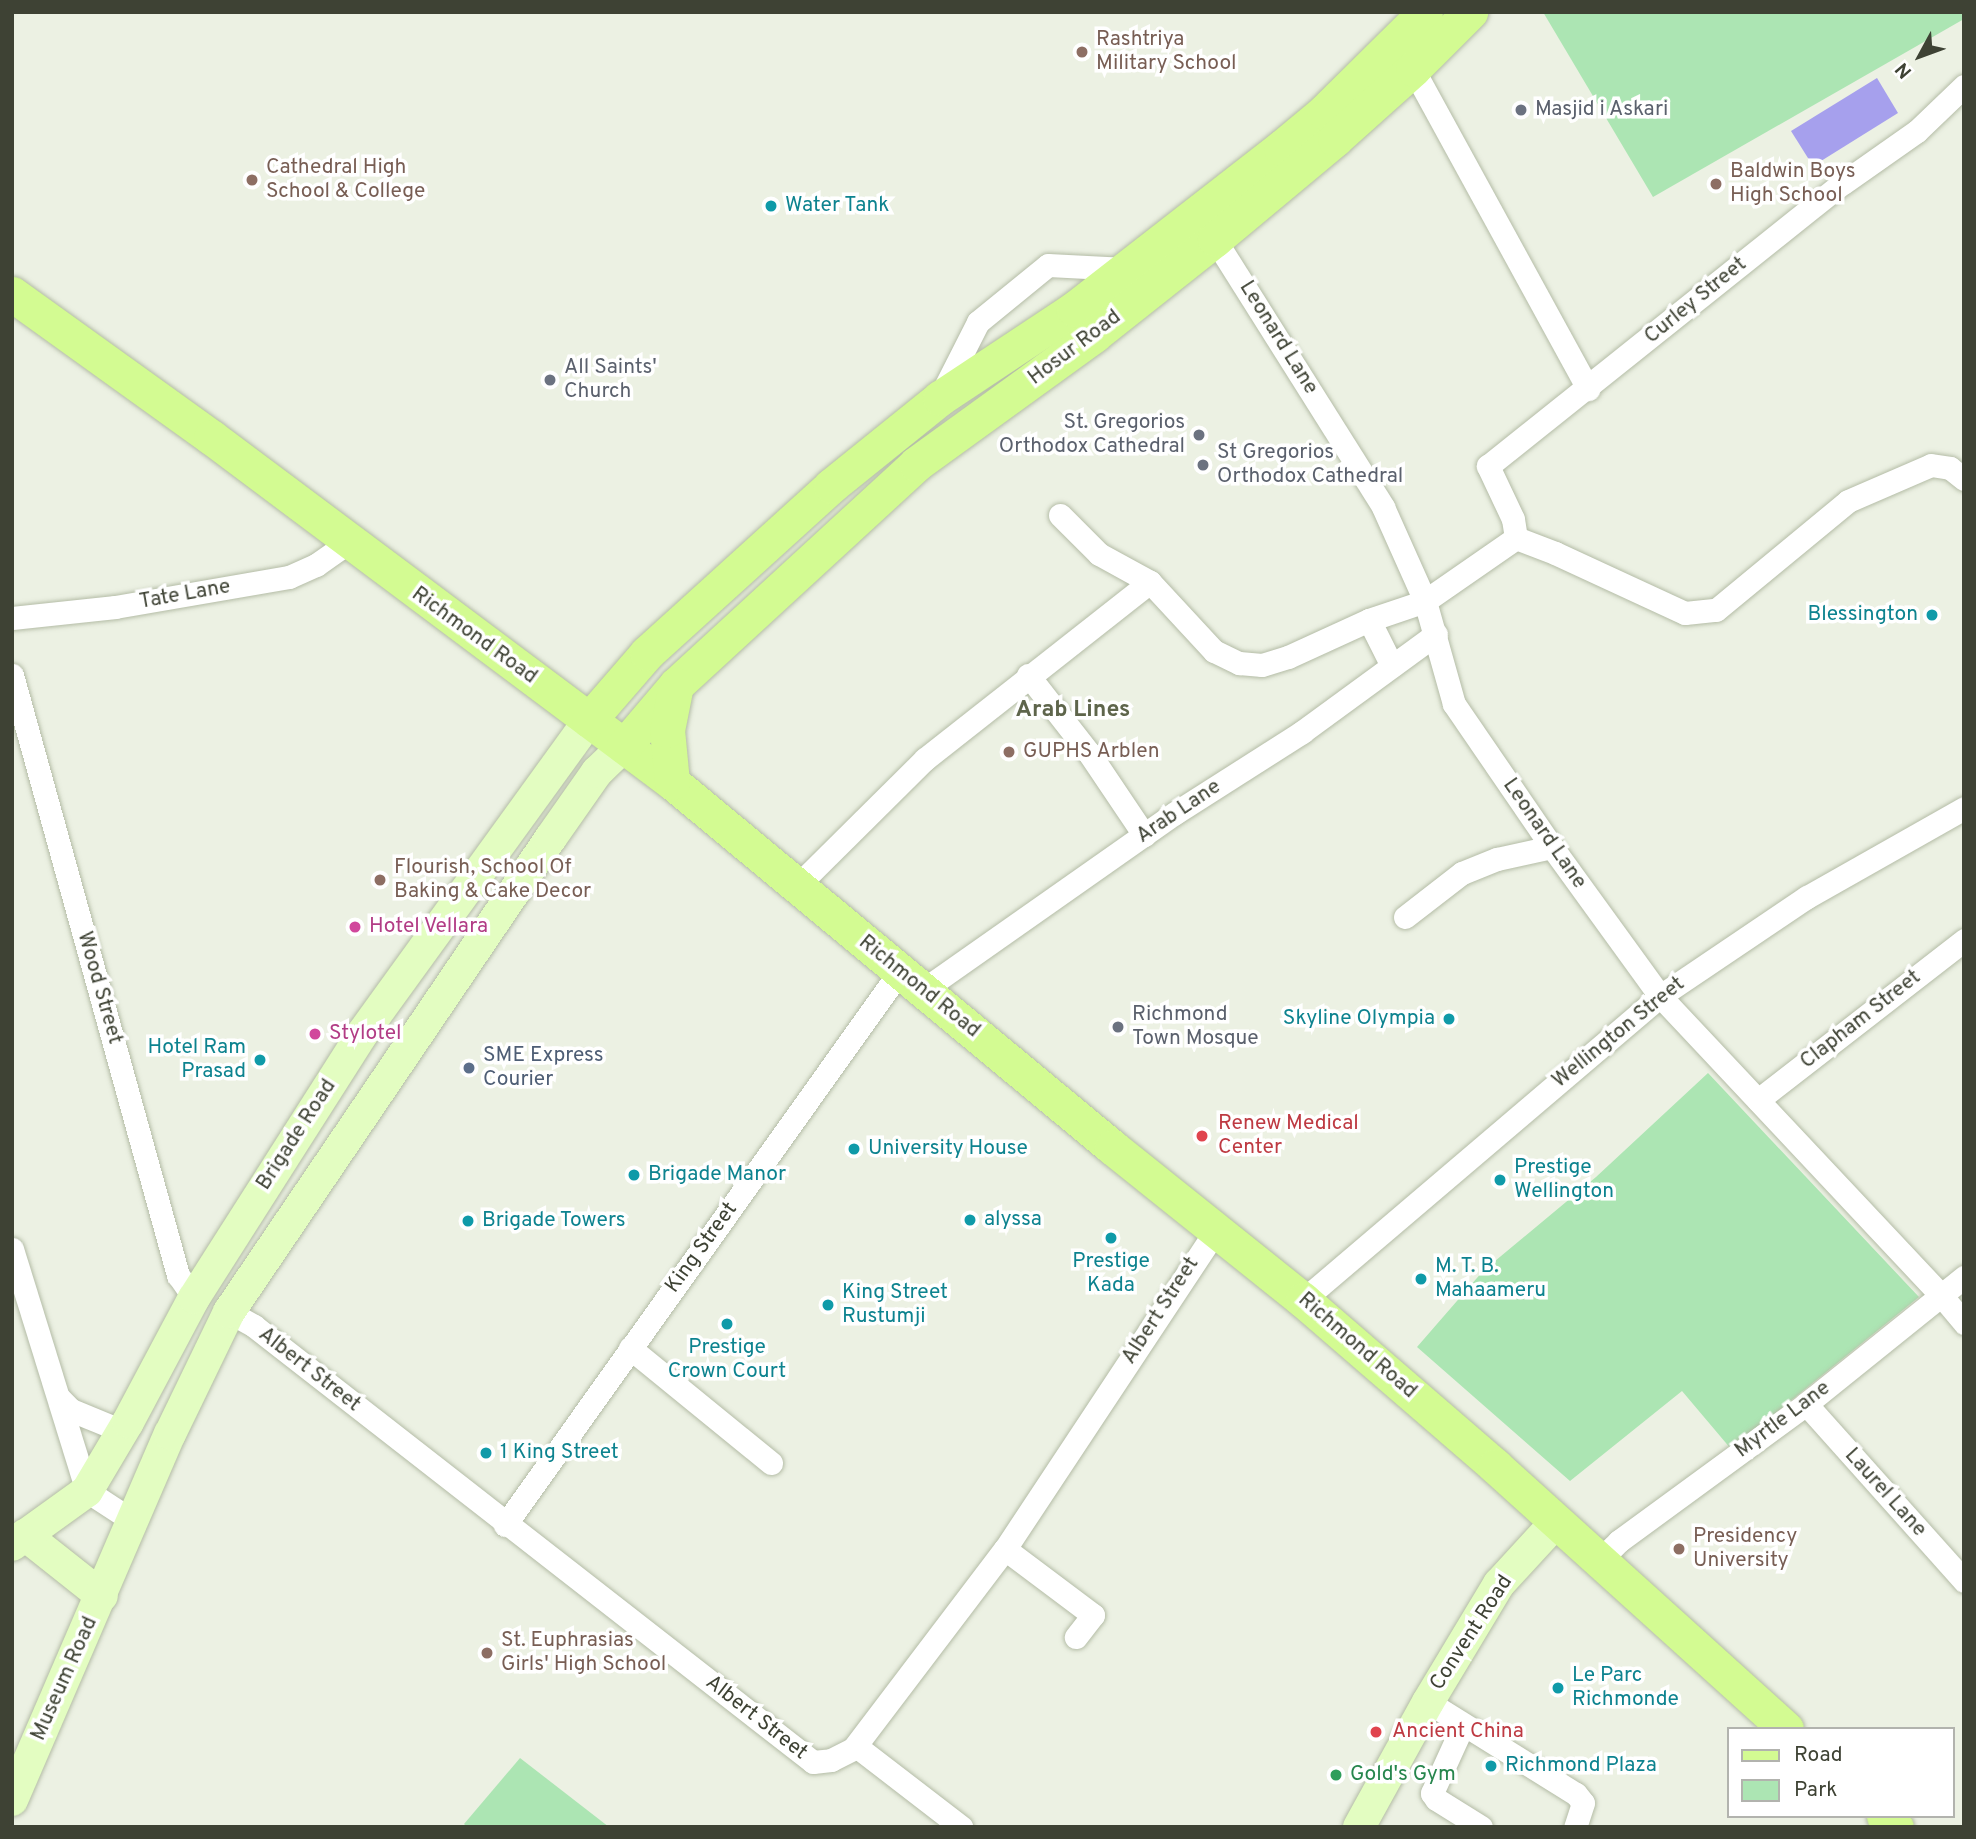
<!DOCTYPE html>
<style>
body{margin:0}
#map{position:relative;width:1976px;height:1839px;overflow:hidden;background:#ecf1e3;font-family:Overpass,sans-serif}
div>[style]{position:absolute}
.green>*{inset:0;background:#ace5b3}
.water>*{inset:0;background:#a6a0ed}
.roads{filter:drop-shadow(0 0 2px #b4bca6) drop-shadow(0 0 2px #b4bca6)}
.street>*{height:23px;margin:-11.5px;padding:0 11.5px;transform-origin:11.5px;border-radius:11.5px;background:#fff}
.secondary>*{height:32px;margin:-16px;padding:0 16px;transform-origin:16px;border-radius:16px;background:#e3fdc1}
.primary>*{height:35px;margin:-17.5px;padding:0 17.5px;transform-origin:17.5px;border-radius:17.5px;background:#d3fb92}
.dots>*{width:19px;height:19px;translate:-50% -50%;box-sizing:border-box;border:4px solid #fff;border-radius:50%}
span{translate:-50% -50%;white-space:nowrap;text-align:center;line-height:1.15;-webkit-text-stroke:7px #fff;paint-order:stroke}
.education-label{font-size:21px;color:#785e54}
.left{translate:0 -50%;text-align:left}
.worship-label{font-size:21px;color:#5b616d}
.right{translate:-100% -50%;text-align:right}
.culture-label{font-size:21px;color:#0d838f}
.street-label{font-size:21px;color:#3e4234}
.hotel-label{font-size:21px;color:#b23c85}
.service-label{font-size:21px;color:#4e5e75}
.health-label{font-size:21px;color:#be3a42}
.leisure-label{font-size:21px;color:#27864d}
.neighbourhood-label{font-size:23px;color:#5e654b;font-weight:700}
.frame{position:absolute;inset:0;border:14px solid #3e4234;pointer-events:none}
.legend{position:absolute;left:1727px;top:1727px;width:228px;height:91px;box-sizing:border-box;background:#fff;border:2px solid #b2b3ae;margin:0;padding:9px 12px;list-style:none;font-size:21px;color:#3e4234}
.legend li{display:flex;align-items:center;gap:14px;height:35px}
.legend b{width:35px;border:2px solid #b2b3ae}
.north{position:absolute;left:1885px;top:21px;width:70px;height:70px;-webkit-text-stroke:5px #fff;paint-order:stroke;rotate:229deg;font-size:19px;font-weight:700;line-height:28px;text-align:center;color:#3e4234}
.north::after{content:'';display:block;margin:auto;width:24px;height:32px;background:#3e4234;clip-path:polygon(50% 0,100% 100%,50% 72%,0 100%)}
</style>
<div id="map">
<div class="green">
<div style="clip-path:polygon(1543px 12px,1964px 12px,1964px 19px,1653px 197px)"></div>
<div style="clip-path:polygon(1708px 1073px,1919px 1297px,1731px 1449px,1682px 1391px,1570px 1481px,1417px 1347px,1483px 1271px,1596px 1177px)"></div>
<div style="clip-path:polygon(520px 1758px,609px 1827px,467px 1827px,464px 1824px)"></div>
</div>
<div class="water">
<div style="clip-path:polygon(1877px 78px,1898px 113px,1813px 166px,1791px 131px)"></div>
</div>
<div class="roads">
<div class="street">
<div style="left:1413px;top:69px;width:365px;rotate:61.3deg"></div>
<div style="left:1207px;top:227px;width:331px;rotate:57.8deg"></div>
<div style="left:1383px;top:507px;width:103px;rotate:65.9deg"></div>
<div style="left:1425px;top:601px;width:107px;rotate:74.3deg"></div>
<div style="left:1454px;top:704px;width:173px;rotate:55.6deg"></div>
<div style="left:1552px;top:847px;width:184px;rotate:54.1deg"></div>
<div style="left:1660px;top:996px;width:409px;rotate:46.8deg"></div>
<div style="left:1940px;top:1294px;width:38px;rotate:50deg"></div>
<div style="left:941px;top:395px;width:82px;rotate:-63.1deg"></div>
<div style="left:978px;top:322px;width:90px;rotate:-39.2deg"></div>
<div style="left:1048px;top:265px;width:78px;rotate:2.9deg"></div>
<div style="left:1060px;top:515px;width:55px;rotate:45deg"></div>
<div style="left:1099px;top:554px;width:58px;rotate:28.8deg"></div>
<div style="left:1150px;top:582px;width:94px;rotate:47.2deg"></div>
<div style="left:1214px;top:651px;width:28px;rotate:26deg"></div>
<div style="left:1239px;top:663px;width:23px;rotate:5deg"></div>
<div style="left:1262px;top:665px;width:27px;rotate:-17deg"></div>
<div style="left:1288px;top:657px;width:89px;rotate:-24.6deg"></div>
<div style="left:1369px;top:620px;width:59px;rotate:-18.7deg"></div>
<div style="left:1425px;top:601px;width:111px;rotate:-34.7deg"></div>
<div style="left:1516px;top:538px;width:19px;rotate:-99deg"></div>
<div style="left:1513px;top:519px;width:59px;rotate:-115.3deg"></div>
<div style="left:1488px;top:466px;width:454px;rotate:-38.6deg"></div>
<div style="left:1843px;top:183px;width:90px;rotate:-35.1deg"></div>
<div style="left:1917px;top:131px;width:65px;rotate:-43.8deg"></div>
<div style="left:1516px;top:538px;width:42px;rotate:21deg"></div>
<div style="left:1555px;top:553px;width:143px;rotate:24.8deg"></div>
<div style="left:1685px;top:613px;width:31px;rotate:-6deg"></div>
<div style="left:1716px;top:610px;width:171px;rotate:-39.5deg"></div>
<div style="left:1848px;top:501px;width:90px;rotate:-23.4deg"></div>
<div style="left:1931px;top:465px;width:19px;rotate:9deg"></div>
<div style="left:1950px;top:468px;width:18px;rotate:38deg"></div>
<div style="left:12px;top:618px;width:104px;rotate:-6.1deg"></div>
<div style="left:115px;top:607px;width:177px;rotate:-9.8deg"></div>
<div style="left:289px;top:577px;width:30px;rotate:-24deg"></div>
<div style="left:316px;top:565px;width:39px;rotate:-35deg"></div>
<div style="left:1369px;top:620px;width:51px;rotate:63.4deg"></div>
<div style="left:12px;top:675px;width:623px;rotate:74.54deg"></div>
<div style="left:178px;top:1275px;width:28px;rotate:55deg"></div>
<div style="left:1028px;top:675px;width:99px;rotate:52deg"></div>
<div style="left:1089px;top:753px;width:99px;rotate:56.1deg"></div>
<div style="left:797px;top:886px;width:180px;rotate:-44.8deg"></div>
<div style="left:925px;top:759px;width:286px;rotate:-38.2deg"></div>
<div style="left:1405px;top:917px;width:72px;rotate:-37.7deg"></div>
<div style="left:1462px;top:873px;width:38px;rotate:-22deg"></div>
<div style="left:1497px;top:859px;width:56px;rotate:-12.3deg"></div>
<div style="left:923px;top:990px;width:308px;rotate:-35.1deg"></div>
<div style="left:1175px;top:813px;width:151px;rotate:-32.5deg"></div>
<div style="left:1302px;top:732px;width:166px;rotate:-36.2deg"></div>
<div style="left:1758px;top:1100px;width:261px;rotate:-37.8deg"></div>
<div style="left:12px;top:1249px;width:253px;rotate:72.8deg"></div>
<div style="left:87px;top:1491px;width:55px;rotate:33.1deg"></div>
<div style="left:1303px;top:1300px;width:469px;rotate:-40.4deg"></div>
<div style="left:1660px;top:996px;width:177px;rotate:-34deg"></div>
<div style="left:1807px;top:897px;width:180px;rotate:-29.5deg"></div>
<div style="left:229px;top:1312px;width:29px;rotate:29deg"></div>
<div style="left:254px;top:1326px;width:709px;rotate:37.95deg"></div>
<div style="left:813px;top:1762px;width:18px;rotate:-6deg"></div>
<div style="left:831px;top:1760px;width:25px;rotate:-27deg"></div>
<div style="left:853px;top:1749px;width:251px;rotate:-52.8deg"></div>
<div style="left:1005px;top:1549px;width:382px;rotate:-56.5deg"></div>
<div style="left:630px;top:1348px;width:182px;rotate:39.2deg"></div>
<div style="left:60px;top:1399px;width:16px;rotate:45deg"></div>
<div style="left:71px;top:1410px;width:55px;rotate:22.4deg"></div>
<div style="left:1806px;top:1404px;width:237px;rotate:48.2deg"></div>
<div style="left:505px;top:1525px;width:680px;rotate:-54.51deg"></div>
<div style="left:1005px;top:1549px;width:110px;rotate:36.9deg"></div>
<div style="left:1093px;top:1615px;width:28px;rotate:128deg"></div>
<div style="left:1600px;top:1560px;width:27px;rotate:-45deg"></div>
<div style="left:1619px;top:1541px;width:232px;rotate:-36.2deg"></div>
<div style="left:1806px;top:1404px;width:203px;rotate:-38.8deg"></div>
<div style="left:1428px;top:1702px;width:174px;rotate:31.9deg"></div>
<div style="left:1576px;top:1794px;width:11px;rotate:52deg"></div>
<div style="left:1583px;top:1803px;width:25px;rotate:108deg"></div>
<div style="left:1463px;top:1725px;width:75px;rotate:114.5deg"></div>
<div style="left:1432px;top:1793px;width:7px;rotate:56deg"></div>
<div style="left:1436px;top:1799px;width:53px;rotate:31.9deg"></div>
<div style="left:856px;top:1746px;width:133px;rotate:37.6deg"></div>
</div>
<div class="secondary">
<div style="left:25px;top:1535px;width:98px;rotate:38.4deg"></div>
<div style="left:12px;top:1545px;width:92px;rotate:-35.8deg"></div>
<div style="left:87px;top:1491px;width:80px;rotate:-59.3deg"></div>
<div style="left:128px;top:1422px;width:140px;rotate:-62deg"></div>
<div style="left:194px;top:1298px;width:313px;rotate:-57.5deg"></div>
<div style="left:362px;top:1034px;width:387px;rotate:-54.1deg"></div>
<div style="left:12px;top:1800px;width:399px;rotate:-66.7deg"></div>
<div style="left:170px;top:1434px;width:136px;rotate:-64.2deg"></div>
<div style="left:229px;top:1312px;width:572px;rotate:-55.84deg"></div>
<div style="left:550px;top:839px;width:82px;rotate:-55deg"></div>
<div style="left:597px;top:772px;width:37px;rotate:-44deg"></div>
<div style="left:1359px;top:1827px;width:143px;rotate:-61.1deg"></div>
<div style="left:1428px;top:1702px;width:138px;rotate:-59deg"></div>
<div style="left:1499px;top:1584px;width:84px;rotate:-47.4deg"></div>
</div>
<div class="primary">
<div style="left:12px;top:294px;width:245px;rotate:35.7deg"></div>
<div style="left:211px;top:437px;width:576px;rotate:36.81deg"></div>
<div style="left:672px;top:782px;width:572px;rotate:39.68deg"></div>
<div style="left:1112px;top:1147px;width:245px;rotate:38.7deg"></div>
<div style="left:1303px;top:1300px;width:254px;rotate:40.8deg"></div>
<div style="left:1495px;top:1466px;width:392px;rotate:42.1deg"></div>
<div style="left:589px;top:720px;width:89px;rotate:-49.1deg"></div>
<div style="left:647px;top:653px;width:248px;rotate:-42.2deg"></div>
<div style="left:831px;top:486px;width:140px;rotate:-38.9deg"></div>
<div style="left:940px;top:398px;width:161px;rotate:-33.6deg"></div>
<div style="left:1074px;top:309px;width:262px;rotate:-37.9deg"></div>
<div style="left:1281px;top:148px;width:56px;rotate:-39.9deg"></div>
<div style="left:1324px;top:112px;width:142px;rotate:-44.7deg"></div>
<div style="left:624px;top:746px;width:80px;rotate:-49.6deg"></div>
<div style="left:676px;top:685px;width:326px;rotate:-42.6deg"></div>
<div style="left:916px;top:464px;width:220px;rotate:-35.9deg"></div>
<div style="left:1094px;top:335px;width:154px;rotate:-38.4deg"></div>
<div style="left:1215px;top:239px;width:156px;rotate:-39.8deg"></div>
<div style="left:1335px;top:139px;width:105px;rotate:-41.9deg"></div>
<div style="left:1413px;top:69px;width:81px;rotate:-45deg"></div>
<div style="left:672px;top:782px;width:52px;rotate:-95.5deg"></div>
<div style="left:667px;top:730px;width:46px;rotate:-78.7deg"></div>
<div style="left:1884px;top:1816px;width:16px;rotate:43deg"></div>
</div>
</div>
<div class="dots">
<div style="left:1082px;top:52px;background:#8d6e63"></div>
<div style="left:1521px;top:110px;background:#6b7280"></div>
<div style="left:252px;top:180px;background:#8d6e63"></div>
<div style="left:1716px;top:184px;background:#8d6e63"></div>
<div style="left:771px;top:206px;background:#0f9aa8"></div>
<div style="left:550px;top:380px;background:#6b7280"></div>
<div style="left:1199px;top:435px;background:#6b7280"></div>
<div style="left:1203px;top:465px;background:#6b7280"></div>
<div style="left:1932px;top:615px;background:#0f9aa8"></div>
<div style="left:1009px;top:752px;background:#8d6e63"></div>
<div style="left:380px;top:880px;background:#8d6e63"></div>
<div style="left:355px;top:927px;background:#d1479c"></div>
<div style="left:1449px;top:1019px;background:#0f9aa8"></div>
<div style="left:1118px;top:1027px;background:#6b7280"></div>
<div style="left:315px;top:1034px;background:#d1479c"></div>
<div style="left:260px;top:1060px;background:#0f9aa8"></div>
<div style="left:469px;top:1068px;background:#5c6f8a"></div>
<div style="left:1202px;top:1136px;background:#e0444e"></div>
<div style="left:854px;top:1149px;background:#0f9aa8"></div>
<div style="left:634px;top:1175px;background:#0f9aa8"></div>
<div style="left:1500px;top:1180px;background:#0f9aa8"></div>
<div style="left:970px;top:1220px;background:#0f9aa8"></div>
<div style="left:468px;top:1221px;background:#0f9aa8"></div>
<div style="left:1111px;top:1238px;background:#0f9aa8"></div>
<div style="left:1421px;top:1279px;background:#0f9aa8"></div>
<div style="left:828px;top:1305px;background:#0f9aa8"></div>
<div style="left:727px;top:1324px;background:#0f9aa8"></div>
<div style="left:486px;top:1453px;background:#0f9aa8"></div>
<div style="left:1679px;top:1549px;background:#8d6e63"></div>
<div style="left:487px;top:1653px;background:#8d6e63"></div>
<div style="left:1558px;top:1688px;background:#0f9aa8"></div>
<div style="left:1376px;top:1732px;background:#e0444e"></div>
<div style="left:1491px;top:1766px;background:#0f9aa8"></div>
<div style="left:1336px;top:1775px;background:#2e9e5b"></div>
</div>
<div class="education-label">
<span class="left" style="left:1096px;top:52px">Rashtriya<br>Military School</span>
<span class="left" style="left:266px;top:180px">Cathedral High<br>School &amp; College</span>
<span class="left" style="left:1730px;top:184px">Baldwin Boys<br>High School</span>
<span class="left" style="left:1023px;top:752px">GUPHS Arblen</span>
<span class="left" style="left:394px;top:880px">Flourish, School Of<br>Baking &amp; Cake Decor</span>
<span class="left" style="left:1693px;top:1549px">Presidency<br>University</span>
<span class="left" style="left:501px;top:1653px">St. Euphrasias<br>Girls' High School</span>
</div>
<div class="worship-label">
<span class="left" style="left:1535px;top:110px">Masjid i Askari</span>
<span class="left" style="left:564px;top:380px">All Saints'<br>Church</span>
<span class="right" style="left:1185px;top:435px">St. Gregorios<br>Orthodox Cathedral</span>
<span class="left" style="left:1217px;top:465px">St Gregorios<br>Orthodox Cathedral</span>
<span class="left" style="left:1132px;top:1027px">Richmond<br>Town Mosque</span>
</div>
<div class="culture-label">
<span class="left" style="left:785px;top:206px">Water Tank</span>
<span class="right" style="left:1918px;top:615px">Blessington</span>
<span class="right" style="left:1435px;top:1019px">Skyline Olympia</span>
<span class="right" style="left:246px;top:1060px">Hotel Ram<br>Prasad</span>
<span class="left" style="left:868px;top:1149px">University House</span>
<span class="left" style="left:1514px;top:1180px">Prestige<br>Wellington</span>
<span class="left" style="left:648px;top:1175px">Brigade Manor</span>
<span class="left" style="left:984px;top:1220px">alyssa</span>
<span class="left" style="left:482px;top:1221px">Brigade Towers</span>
<span style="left:1111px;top:1274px">Prestige<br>Kada</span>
<span class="left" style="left:1435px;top:1279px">M. T. B.<br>Mahaameru</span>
<span class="left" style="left:842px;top:1305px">King Street<br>Rustumji</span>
<span style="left:727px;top:1360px">Prestige<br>Crown Court</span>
<span class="left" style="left:500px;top:1453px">1 King Street</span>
<span class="left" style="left:1572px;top:1688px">Le Parc<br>Richmonde</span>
<span class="left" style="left:1505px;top:1766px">Richmond Plaza</span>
</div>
<div class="street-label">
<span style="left:1696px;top:301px;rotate:-39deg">Curley Street</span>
<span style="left:1278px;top:338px;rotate:58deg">Leonard Lane</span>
<span style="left:1075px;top:348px;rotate:-37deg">Hosur Road</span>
<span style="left:185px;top:595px;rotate:-10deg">Tate Lane</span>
<span style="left:474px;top:636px;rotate:36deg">Richmond Road</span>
<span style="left:1179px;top:812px;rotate:-34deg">Arab Lane</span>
<span style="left:1544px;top:834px;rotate:55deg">Leonard Lane</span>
<span style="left:919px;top:987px;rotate:39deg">Richmond Road</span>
<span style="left:99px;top:988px;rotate:74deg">Wood Street</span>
<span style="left:1861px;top:1020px;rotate:-38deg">Clapham Street</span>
<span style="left:1619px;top:1033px;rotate:-39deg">Wellington Street</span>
<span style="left:297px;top:1135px;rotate:-57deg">Brigade Road</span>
<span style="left:702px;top:1248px;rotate:-54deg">King Street</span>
<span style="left:1161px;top:1311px;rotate:-57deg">Albert Street</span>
<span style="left:1357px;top:1346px;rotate:41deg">Richmond Road</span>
<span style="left:309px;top:1370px;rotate:38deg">Albert Street</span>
<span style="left:1783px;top:1420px;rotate:-37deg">Myrtle Lane</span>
<span style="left:1885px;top:1493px;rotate:48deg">Laurel Lane</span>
<span style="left:1472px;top:1633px;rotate:-57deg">Convent Road</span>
<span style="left:65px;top:1679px;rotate:-66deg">Museum Road</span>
<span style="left:756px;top:1718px;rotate:38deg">Albert Street</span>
</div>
<div class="hotel-label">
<span class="left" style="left:369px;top:927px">Hotel Vellara</span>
<span class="left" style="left:329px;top:1034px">Stylotel</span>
</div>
<div class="service-label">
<span class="left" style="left:483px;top:1068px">SME Express<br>Courier</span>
</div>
<div class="health-label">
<span class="left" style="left:1218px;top:1136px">Renew Medical<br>Center</span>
<span class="left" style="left:1392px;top:1732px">Ancient China</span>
</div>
<div class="leisure-label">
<span class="left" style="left:1350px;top:1775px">Gold's Gym</span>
</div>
<div class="neighbourhood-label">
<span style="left:1073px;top:711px">Arab Lines</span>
</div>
<div class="frame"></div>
<ul class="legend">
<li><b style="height:9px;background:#d3fb92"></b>Road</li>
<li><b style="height:19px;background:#ace5b3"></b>Park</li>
</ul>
<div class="north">N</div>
</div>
